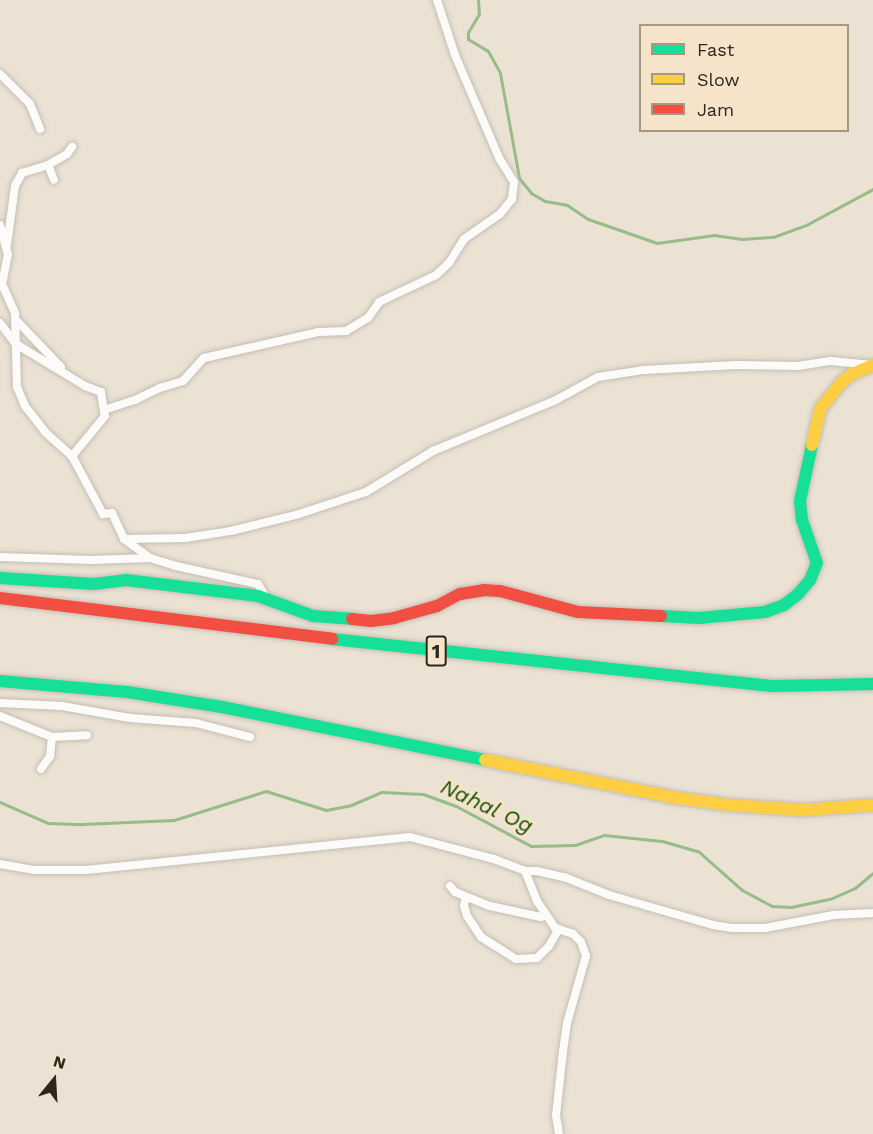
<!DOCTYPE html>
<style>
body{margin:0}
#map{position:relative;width:873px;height:1134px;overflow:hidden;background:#ebe2d4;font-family:"Work Sans",sans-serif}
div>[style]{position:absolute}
.stream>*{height:3px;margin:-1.5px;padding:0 1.5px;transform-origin:1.5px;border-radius:1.5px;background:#97bc88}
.roads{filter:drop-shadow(0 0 2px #c5beb3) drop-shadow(0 0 2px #c5beb3)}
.street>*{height:8px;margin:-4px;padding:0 4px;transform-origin:4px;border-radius:4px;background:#fcfbf9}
.fast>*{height:12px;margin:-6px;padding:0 6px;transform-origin:6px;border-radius:6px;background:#16e098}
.slow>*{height:12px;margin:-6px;padding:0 6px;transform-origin:6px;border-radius:6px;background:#ffcf43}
.jam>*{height:12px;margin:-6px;padding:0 6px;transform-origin:6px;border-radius:6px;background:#f24e42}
span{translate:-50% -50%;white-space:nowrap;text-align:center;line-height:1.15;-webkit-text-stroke:6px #f5e3ca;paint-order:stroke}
.shield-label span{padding:2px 4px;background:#f5e3ca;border:2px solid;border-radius:4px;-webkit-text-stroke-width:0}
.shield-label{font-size:20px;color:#2e271e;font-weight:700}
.water-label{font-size:22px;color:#185008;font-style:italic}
.legend{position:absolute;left:639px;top:24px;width:210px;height:108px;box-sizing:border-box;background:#f5e3ca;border:2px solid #a59885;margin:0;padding:8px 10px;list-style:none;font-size:18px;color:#2e271e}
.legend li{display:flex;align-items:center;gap:12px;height:30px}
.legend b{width:30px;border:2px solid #a59885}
.north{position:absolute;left:24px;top:1050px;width:60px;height:60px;-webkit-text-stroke:4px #f5e3ca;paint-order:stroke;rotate:18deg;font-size:16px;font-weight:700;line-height:24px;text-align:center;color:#2e271e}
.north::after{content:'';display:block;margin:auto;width:21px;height:27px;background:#2e271e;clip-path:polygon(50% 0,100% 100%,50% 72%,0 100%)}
</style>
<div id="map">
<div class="stream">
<div style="left:478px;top:0;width:14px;rotate:86deg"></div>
<div style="left:479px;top:14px;width:21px;rotate:121deg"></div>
<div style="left:468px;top:32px;width:7px;rotate:90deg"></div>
<div style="left:468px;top:39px;width:23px;rotate:31deg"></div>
<div style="left:488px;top:51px;width:25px;rotate:61deg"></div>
<div style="left:500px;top:73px;width:107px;rotate:79.7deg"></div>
<div style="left:519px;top:178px;width:19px;rotate:51deg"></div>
<div style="left:531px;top:193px;width:16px;rotate:30deg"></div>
<div style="left:545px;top:201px;width:22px;rotate:10deg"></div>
<div style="left:567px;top:205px;width:25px;rotate:34deg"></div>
<div style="left:588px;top:219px;width:73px;rotate:19.2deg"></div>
<div style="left:657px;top:243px;width:58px;rotate:-8deg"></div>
<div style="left:714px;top:235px;width:28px;rotate:8deg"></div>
<div style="left:742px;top:239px;width:31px;rotate:-4deg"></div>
<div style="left:773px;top:237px;width:37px;rotate:-20deg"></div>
<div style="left:808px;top:224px;width:74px;rotate:-28.3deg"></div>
<div style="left:0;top:802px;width:52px;rotate:23.6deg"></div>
<div style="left:48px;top:823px;width:34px;rotate:2deg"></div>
<div style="left:82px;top:824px;width:92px;rotate:-2.5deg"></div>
<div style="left:174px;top:820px;width:96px;rotate:-17.5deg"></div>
<div style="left:266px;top:791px;width:63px;rotate:17.6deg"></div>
<div style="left:326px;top:810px;width:25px;rotate:-11deg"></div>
<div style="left:351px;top:805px;width:34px;rotate:-23deg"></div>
<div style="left:382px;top:792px;width:41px;rotate:2.8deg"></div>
<div style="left:423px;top:794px;width:35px;rotate:20deg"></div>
<div style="left:456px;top:806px;width:85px;rotate:28.1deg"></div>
<div style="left:531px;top:846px;width:44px;rotate:-1.3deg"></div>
<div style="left:575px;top:845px;width:31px;rotate:-19deg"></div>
<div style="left:604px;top:835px;width:58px;rotate:5.9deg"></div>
<div style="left:662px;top:841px;width:37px;rotate:16deg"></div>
<div style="left:698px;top:851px;width:59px;rotate:41.6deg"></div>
<div style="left:742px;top:890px;width:34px;rotate:28deg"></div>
<div style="left:772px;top:906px;width:19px;rotate:3deg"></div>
<div style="left:791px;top:907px;width:40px;rotate:-12deg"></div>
<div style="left:830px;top:899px;width:27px;rotate:-24deg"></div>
<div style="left:855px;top:888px;width:23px;rotate:-40deg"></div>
</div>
<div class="roads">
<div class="street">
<div style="left:0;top:74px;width:42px;rotate:45deg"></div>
<div style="left:30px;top:104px;width:27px;rotate:68deg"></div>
<div style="left:48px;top:165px;width:16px;rotate:68deg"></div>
<div style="left:0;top:225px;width:30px;rotate:75deg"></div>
<div style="left:8px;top:254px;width:31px;rotate:101deg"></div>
<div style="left:2px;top:284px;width:32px;rotate:66deg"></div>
<div style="left:15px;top:313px;width:74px;rotate:88.5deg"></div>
<div style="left:17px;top:387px;width:21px;rotate:67deg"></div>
<div style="left:25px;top:406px;width:33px;rotate:52deg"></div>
<div style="left:45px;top:432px;width:36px;rotate:42deg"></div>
<div style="left:7px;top:245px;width:60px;rotate:-82.3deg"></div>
<div style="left:15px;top:186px;width:15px;rotate:-62deg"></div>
<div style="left:22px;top:173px;width:27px;rotate:-17deg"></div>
<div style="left:48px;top:165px;width:22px;rotate:-30deg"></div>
<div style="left:67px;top:154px;width:9px;rotate:-54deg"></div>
<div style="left:16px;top:320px;width:65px;rotate:46.2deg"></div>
<div style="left:0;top:323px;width:26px;rotate:53deg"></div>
<div style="left:16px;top:344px;width:81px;rotate:31.3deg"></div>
<div style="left:85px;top:386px;width:17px;rotate:21deg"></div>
<div style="left:101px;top:392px;width:24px;rotate:81deg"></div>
<div style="left:105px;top:416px;width:52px;rotate:129.5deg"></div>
<div style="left:72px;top:456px;width:66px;rotate:61.9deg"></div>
<div style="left:103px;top:514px;width:9px;rotate:-6deg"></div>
<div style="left:112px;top:513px;width:29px;rotate:65deg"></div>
<div style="left:124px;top:539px;width:32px;rotate:36deg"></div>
<div style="left:104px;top:410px;width:33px;rotate:-18deg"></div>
<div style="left:135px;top:400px;width:28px;rotate:-26deg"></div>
<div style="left:160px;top:388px;width:24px;rotate:-17deg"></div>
<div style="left:183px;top:381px;width:31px;rotate:-48deg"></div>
<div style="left:204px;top:358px;width:117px;rotate:-12.8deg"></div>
<div style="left:318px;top:332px;width:28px;rotate:-2deg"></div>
<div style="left:346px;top:331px;width:26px;rotate:-31deg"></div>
<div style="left:368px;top:318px;width:19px;rotate:-55deg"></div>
<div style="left:379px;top:302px;width:63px;rotate:-25.3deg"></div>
<div style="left:436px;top:275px;width:18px;rotate:-43deg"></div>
<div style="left:449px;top:263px;width:28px;rotate:-58deg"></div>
<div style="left:464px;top:239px;width:44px;rotate:-34.8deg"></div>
<div style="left:500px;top:214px;width:19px;rotate:-51deg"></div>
<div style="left:512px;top:199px;width:17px;rotate:-83deg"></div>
<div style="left:514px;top:182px;width:26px;rotate:-122deg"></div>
<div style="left:500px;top:160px;width:114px;rotate:-113.2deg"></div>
<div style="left:455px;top:55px;width:58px;rotate:-108.1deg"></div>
<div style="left:124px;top:539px;width:61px;rotate:-0.9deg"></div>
<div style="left:185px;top:538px;width:47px;rotate:-8.7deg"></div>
<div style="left:231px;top:531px;width:70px;rotate:-14deg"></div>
<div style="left:299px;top:514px;width:71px;rotate:-18.2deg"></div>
<div style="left:366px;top:492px;width:79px;rotate:-31.5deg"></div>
<div style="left:433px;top:451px;width:131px;rotate:-22.5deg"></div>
<div style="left:554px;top:401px;width:50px;rotate:-28.6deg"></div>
<div style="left:598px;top:377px;width:47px;rotate:-8.7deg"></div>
<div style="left:644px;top:370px;width:92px;rotate:-3.1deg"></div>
<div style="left:736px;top:365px;width:62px;rotate:0.9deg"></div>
<div style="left:798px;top:366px;width:33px;rotate:-9deg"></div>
<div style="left:831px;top:361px;width:41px;rotate:5.6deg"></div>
<div style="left:0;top:557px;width:91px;rotate:1.9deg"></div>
<div style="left:91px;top:560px;width:59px;rotate:-1.9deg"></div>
<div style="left:150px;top:558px;width:27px;rotate:17deg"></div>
<div style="left:176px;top:566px;width:84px;rotate:12.4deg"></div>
<div style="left:258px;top:584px;width:16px;rotate:60deg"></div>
<div style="left:0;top:703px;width:62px;rotate:2.8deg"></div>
<div style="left:62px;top:706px;width:69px;rotate:10deg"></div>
<div style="left:130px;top:718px;width:66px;rotate:4.3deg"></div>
<div style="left:196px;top:723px;width:56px;rotate:14.5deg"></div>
<div style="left:0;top:716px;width:56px;rotate:22deg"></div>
<div style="left:52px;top:737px;width:35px;rotate:-3deg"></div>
<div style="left:41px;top:769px;width:16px;rotate:-55deg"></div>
<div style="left:50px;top:756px;width:19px;rotate:-84deg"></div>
<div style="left:0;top:864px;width:35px;rotate:10deg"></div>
<div style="left:34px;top:870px;width:52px"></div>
<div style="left:86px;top:870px;width:326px;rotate:-5.8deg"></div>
<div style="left:410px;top:837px;width:87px;rotate:14.7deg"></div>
<div style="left:494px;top:859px;width:33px;rotate:21deg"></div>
<div style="left:525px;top:871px;width:32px;rotate:68deg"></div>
<div style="left:537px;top:901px;width:32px;rotate:56deg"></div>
<div style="left:555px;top:928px;width:19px;rotate:18deg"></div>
<div style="left:573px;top:934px;width:11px;rotate:45deg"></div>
<div style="left:581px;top:942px;width:15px;rotate:70deg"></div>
<div style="left:586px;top:956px;width:70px;rotate:105.8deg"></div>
<div style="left:567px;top:1023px;width:28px;rotate:98deg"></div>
<div style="left:563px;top:1051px;width:64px;rotate:96.2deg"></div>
<div style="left:556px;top:1115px;width:19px;rotate:81deg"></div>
<div style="left:525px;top:871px;width:12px"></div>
<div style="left:537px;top:871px;width:28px;rotate:13deg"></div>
<div style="left:564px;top:877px;width:48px;rotate:21.8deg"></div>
<div style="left:609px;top:895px;width:108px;rotate:16.1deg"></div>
<div style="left:713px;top:925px;width:20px;rotate:9deg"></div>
<div style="left:733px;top:928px;width:32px"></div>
<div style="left:765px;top:928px;width:70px;rotate:-10.7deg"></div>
<div style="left:834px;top:915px;width:39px;rotate:-3deg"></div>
<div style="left:450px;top:886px;width:8px;rotate:50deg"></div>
<div style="left:455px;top:892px;width:38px;rotate:22deg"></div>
<div style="left:490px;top:906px;width:52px;rotate:12.2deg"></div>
<div style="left:541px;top:917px;width:6px;rotate:-18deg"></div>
<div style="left:466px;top:897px;width:9px;rotate:103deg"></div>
<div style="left:464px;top:906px;width:10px;rotate:73deg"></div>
<div style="left:467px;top:916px;width:25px;rotate:56deg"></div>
<div style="left:481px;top:937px;width:41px;rotate:32.2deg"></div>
<div style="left:516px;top:959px;width:21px;rotate:-3deg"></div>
<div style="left:537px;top:958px;width:17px;rotate:-45deg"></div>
<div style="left:549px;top:946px;width:20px;rotate:-60deg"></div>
</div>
<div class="fast">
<div style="left:0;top:578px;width:94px;rotate:3.7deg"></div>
<div style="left:94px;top:584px;width:32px;rotate:-7deg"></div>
<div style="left:126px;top:580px;width:133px;rotate:6.9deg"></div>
<div style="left:258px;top:596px;width:59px;rotate:20deg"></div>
<div style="left:313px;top:616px;width:39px;rotate:4deg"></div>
<div style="left:661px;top:616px;width:38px;rotate:3deg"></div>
<div style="left:699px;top:618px;width:66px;rotate:-5.2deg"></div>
<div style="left:765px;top:612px;width:20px;rotate:-20deg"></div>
<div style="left:784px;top:605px;width:18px;rotate:-38deg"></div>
<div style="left:798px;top:594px;width:18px;rotate:-49deg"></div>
<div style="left:810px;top:580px;width:18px;rotate:-68deg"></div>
<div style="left:817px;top:563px;width:46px;rotate:-109.2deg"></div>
<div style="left:802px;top:520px;width:19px;rotate:-96deg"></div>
<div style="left:800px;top:501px;width:57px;rotate:-77.9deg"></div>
<div style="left:332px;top:639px;width:442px;rotate:6.1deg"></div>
<div style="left:771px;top:686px;width:102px;rotate:-1.1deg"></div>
<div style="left:0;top:681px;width:127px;rotate:5deg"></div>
<div style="left:127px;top:692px;width:96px;rotate:9deg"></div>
<div style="left:222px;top:707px;width:268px;rotate:11.4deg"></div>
</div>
<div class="slow">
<div style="left:812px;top:445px;width:37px;rotate:-77deg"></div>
<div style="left:820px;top:409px;width:35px;rotate:-51deg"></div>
<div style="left:842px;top:382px;width:13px;rotate:-39deg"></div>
<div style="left:852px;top:374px;width:23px;rotate:-23deg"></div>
<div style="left:485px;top:760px;width:196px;rotate:11.2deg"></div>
<div style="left:677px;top:798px;width:51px;rotate:7.8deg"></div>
<div style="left:728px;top:805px;width:76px;rotate:3.8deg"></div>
<div style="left:804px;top:810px;width:69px;rotate:-4.1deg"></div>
</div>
<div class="jam">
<div style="left:0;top:598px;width:335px;rotate:7deg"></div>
<div style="left:352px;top:619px;width:19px;rotate:6deg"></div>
<div style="left:371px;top:621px;width:23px;rotate:-7deg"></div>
<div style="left:394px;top:618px;width:45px;rotate:-15.6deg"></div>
<div style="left:437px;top:606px;width:26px;rotate:-28deg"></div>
<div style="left:460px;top:594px;width:24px;rotate:-9deg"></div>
<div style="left:484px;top:590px;width:16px;rotate:4deg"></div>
<div style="left:500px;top:591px;width:81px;rotate:15.1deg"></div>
<div style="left:578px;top:612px;width:83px;rotate:2.8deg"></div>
</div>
</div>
<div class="shield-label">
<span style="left:436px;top:651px">1</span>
</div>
<div class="water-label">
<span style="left:487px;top:806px;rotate:25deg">Nahal Og</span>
</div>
<ul class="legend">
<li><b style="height:8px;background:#16e098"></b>Fast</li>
<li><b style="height:8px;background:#ffcf43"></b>Slow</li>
<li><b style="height:8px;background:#f24e42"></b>Jam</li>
</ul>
<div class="north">N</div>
</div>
